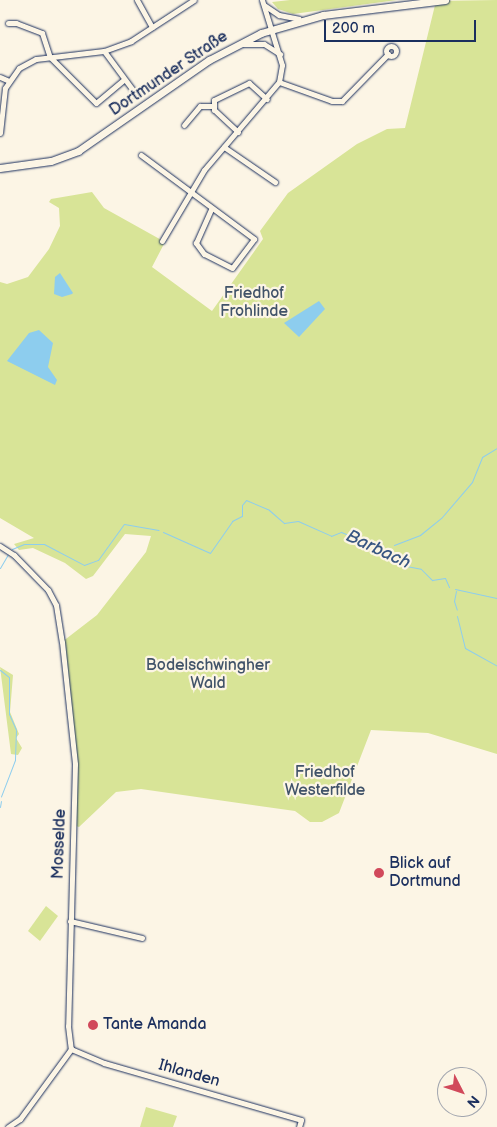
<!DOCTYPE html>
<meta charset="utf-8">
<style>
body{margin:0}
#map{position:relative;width:497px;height:1127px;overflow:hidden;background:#fcf5e5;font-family:"Balsamiq Sans",sans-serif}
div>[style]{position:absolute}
.green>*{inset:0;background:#d8e497}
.water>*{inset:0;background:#8dcdee}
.stream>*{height:1px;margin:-0.5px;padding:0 0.5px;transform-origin:0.5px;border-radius:0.5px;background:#8dcdee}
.roads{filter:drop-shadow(0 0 1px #1b2f5e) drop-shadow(0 0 1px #1b2f5e)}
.street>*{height:5px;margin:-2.5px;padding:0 2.5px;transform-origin:2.5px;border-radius:2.5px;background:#fcf5e5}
.street>.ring{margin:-2.5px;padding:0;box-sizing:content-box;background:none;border:5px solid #fcf5e5;border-radius:50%}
.secondary>*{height:7px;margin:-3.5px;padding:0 3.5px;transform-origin:3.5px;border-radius:3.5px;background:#fcf5e5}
.dots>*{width:14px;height:14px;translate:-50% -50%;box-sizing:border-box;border:2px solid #fcf5e5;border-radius:50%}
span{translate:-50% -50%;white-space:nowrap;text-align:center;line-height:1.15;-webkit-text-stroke:4.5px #fcf5e5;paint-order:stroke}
.street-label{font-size:16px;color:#1b2f5e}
.park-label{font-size:16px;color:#415369}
.poi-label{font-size:16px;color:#1b2f5e}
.left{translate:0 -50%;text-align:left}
.water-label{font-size:18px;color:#385682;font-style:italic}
.north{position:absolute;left:437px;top:1067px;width:50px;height:50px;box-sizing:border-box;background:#fcf5e5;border:1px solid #a2a6af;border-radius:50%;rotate:131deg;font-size:14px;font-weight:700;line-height:20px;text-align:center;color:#1b2f5e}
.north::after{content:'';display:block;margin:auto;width:18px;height:22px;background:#d1495b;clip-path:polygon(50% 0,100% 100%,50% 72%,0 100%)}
.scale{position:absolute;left:324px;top:20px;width:152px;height:22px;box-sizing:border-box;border:2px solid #1b2f5e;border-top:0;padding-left:6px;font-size:15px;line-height:18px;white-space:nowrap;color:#1b2f5e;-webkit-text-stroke:4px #fcf5e5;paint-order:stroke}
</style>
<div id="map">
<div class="green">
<div style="clip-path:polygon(290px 0,397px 0,293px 14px,278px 9px,272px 2px)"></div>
<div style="clip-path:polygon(497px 0,497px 754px,428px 733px,371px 730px,339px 813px,322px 822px,310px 822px,295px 811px,141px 789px,116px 792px,79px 827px,76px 826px,77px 780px,62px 642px,97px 615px,146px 552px,151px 536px,125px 534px,93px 576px,86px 579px,65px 563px,33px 548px,19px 550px,14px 544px,34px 538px,0 518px,0 282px,7px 284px,28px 277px,49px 249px,60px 226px,59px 208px,49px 202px,51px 199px,92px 192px,104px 208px,165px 242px,152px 267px,212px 311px,263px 239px,260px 231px,288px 193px,357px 144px,387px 129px,405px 128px,436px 1px)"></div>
<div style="clip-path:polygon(0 667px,13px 675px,10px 712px,19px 734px,16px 738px,22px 748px,18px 755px,11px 754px)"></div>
<div style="clip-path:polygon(46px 906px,58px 916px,40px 941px,28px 931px)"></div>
<div style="clip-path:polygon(146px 1107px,177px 1116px,173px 1127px,140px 1127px)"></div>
</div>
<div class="water">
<div style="clip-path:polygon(60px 273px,73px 293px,72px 294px,62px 297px,54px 294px,55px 277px)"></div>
<div style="clip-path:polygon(319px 301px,325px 309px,299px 337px,284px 323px)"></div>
<div style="clip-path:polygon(39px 330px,53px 343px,48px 367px,57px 380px,55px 385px,7px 361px,29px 333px)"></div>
</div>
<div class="stream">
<div style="left:163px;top:532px;width:51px;rotate:24.1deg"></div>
<div style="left:210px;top:553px;width:39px;rotate:-55deg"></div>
<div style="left:232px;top:521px;width:11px;rotate:-27deg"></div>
<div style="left:242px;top:516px;width:11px;rotate:-90deg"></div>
<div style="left:242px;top:505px;width:6px;rotate:-51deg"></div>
<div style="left:246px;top:500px;width:25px;rotate:23deg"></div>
<div style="left:269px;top:510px;width:20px;rotate:41deg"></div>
<div style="left:284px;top:523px;width:14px;rotate:-8deg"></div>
<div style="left:298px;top:521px;width:36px;rotate:24deg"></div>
<div style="left:331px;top:536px;width:11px;rotate:-22deg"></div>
<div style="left:341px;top:532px;width:52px;rotate:21.6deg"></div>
<div style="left:389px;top:551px;width:18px;rotate:49deg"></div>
<div style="left:401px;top:565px;width:20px;rotate:11deg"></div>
<div style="left:421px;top:569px;width:16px;rotate:45deg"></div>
<div style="left:432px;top:580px;width:13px;rotate:-9deg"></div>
<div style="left:445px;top:578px;width:10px;rotate:66deg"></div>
<div style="left:394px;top:545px;width:28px;rotate:-21deg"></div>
<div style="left:420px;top:535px;width:28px;rotate:-39deg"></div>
<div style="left:442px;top:517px;width:46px;rotate:-49.4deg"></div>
<div style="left:472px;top:482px;width:27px;rotate:-68deg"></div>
<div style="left:482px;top:457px;width:17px;rotate:-31deg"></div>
<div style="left:12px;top:549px;width:13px;rotate:-23deg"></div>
<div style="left:24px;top:544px;width:20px"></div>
<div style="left:44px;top:544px;width:45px;rotate:27.7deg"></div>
<div style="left:84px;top:565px;width:15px;rotate:-20deg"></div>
<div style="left:98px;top:560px;width:44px;rotate:-54.2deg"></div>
<div style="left:124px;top:524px;width:35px;rotate:10deg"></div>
<div style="left:0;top:568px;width:16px;rotate:-60deg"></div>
<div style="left:455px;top:589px;width:43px;rotate:12.1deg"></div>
<div style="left:456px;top:591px;width:10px;rotate:101deg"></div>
<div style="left:454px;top:601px;width:9px;rotate:72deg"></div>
<div style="left:457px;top:616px;width:33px;rotate:76deg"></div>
<div style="left:465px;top:648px;width:37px;rotate:29deg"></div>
<div style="left:0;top:670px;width:11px;rotate:38deg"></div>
<div style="left:9px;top:677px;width:37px;rotate:90deg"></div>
<div style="left:9px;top:714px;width:17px;rotate:66deg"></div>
<div style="left:16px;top:730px;width:30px;rotate:92deg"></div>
<div style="left:15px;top:760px;width:39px;rotate:111deg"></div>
<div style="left:0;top:807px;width:6px;rotate:-81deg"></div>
</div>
<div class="roads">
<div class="street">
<div style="left:137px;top:0;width:31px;rotate:61deg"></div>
<div style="left:264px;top:5px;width:18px;rotate:34deg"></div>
<div style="left:279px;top:15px;width:20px;rotate:11deg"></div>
<div style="left:8px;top:23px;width:8px"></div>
<div style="left:16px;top:23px;width:28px;rotate:21deg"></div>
<div style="left:42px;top:33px;width:25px;rotate:72deg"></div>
<div style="left:50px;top:57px;width:65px;rotate:45deg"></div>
<div style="left:96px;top:103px;width:35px;rotate:-40deg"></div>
<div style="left:241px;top:44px;width:23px"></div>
<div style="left:264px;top:44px;width:19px;rotate:32deg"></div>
<div class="ring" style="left:386px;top:46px;width:5px;height:5px"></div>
<div style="left:104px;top:51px;width:52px;rotate:53.6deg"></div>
<div style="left:135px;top:93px;width:4px;rotate:146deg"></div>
<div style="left:0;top:77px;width:10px;rotate:24deg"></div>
<div style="left:279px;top:82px;width:56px;rotate:19.7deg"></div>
<div style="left:332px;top:101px;width:10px"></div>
<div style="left:342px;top:101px;width:66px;rotate:-45.6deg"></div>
<div style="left:184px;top:125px;width:25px;rotate:-50deg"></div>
<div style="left:200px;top:106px;width:12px"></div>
<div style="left:238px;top:132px;width:33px;rotate:-137deg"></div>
<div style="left:214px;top:110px;width:10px;rotate:-90deg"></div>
<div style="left:214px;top:100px;width:39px;rotate:-26deg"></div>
<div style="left:249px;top:83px;width:24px;rotate:42deg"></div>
<div style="left:0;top:133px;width:45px;rotate:-83.7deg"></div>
<div style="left:5px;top:88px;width:24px;rotate:-55deg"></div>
<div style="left:19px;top:68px;width:19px;rotate:-28deg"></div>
<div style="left:36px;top:59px;width:68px;rotate:-6.7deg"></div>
<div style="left:104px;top:51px;width:29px;rotate:-20deg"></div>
<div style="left:131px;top:41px;width:75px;rotate:-33.1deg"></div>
<div style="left:224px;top:147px;width:62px;rotate:34.5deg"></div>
<div style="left:141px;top:155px;width:141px;rotate:36.6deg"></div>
<div style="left:254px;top:239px;width:36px;rotate:127deg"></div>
<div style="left:232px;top:268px;width:31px;rotate:-153deg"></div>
<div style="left:204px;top:254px;width:14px;rotate:-126deg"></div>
<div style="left:196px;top:243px;width:37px;rotate:-66deg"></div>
<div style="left:162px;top:241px;width:82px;rotate:-59.4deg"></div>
<div style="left:204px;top:170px;width:116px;rotate:-49.6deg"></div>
<div style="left:279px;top:82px;width:17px;rotate:-80deg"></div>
<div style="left:282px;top:65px;width:68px;rotate:-107.1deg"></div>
<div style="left:0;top:546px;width:17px;rotate:33deg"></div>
<div style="left:14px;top:555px;width:49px;rotate:45.8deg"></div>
<div style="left:48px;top:590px;width:17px;rotate:62deg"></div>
<div style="left:56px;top:605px;width:37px;rotate:81deg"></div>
<div style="left:62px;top:642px;width:123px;rotate:83.9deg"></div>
<div style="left:75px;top:764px;width:262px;rotate:91.5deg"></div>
<div style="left:68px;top:1026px;width:23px;rotate:83deg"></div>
<div style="left:70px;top:921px;width:74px;rotate:13.3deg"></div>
<div style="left:71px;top:1049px;width:36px;rotate:23deg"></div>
<div style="left:104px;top:1063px;width:205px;rotate:16.1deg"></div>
<div style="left:301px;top:1120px;width:7px;rotate:106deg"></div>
<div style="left:8px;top:1127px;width:14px;rotate:-34deg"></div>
<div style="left:20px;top:1119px;width:87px;rotate:-53.9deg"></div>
</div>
<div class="secondary">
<div style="left:0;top:168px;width:51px;rotate:-7.8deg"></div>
<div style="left:51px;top:161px;width:29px;rotate:-20deg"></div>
<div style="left:78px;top:151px;width:160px;rotate:-34.8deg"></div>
<div style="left:209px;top:60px;width:59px;rotate:-27.4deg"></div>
<div style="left:261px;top:33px;width:65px;rotate:-16.2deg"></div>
<div style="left:323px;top:15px;width:123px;rotate:-7deg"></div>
</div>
</div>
<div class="dots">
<div style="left:379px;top:873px;background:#d1495b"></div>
<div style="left:93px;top:1025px;background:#d1495b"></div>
</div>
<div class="street-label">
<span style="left:169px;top:74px;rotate:-34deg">Dortmunder Straße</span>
<span style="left:60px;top:844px;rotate:-88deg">Mosselde</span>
<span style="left:189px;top:1074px;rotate:16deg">Ihlanden</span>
</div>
<div class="park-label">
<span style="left:254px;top:303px">Friedhof<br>Frohlinde</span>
<span style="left:208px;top:675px">Bodelschwingher<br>Wald</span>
<span style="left:325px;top:782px">Friedhof<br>Westerfilde</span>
</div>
<div class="poi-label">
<span class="left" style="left:389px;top:873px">Blick auf<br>Dortmund</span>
<span class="left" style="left:103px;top:1025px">Tante Amanda</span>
</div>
<div class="water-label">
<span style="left:378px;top:550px;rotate:25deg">Barbach</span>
</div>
<div class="north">N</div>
<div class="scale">200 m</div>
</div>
